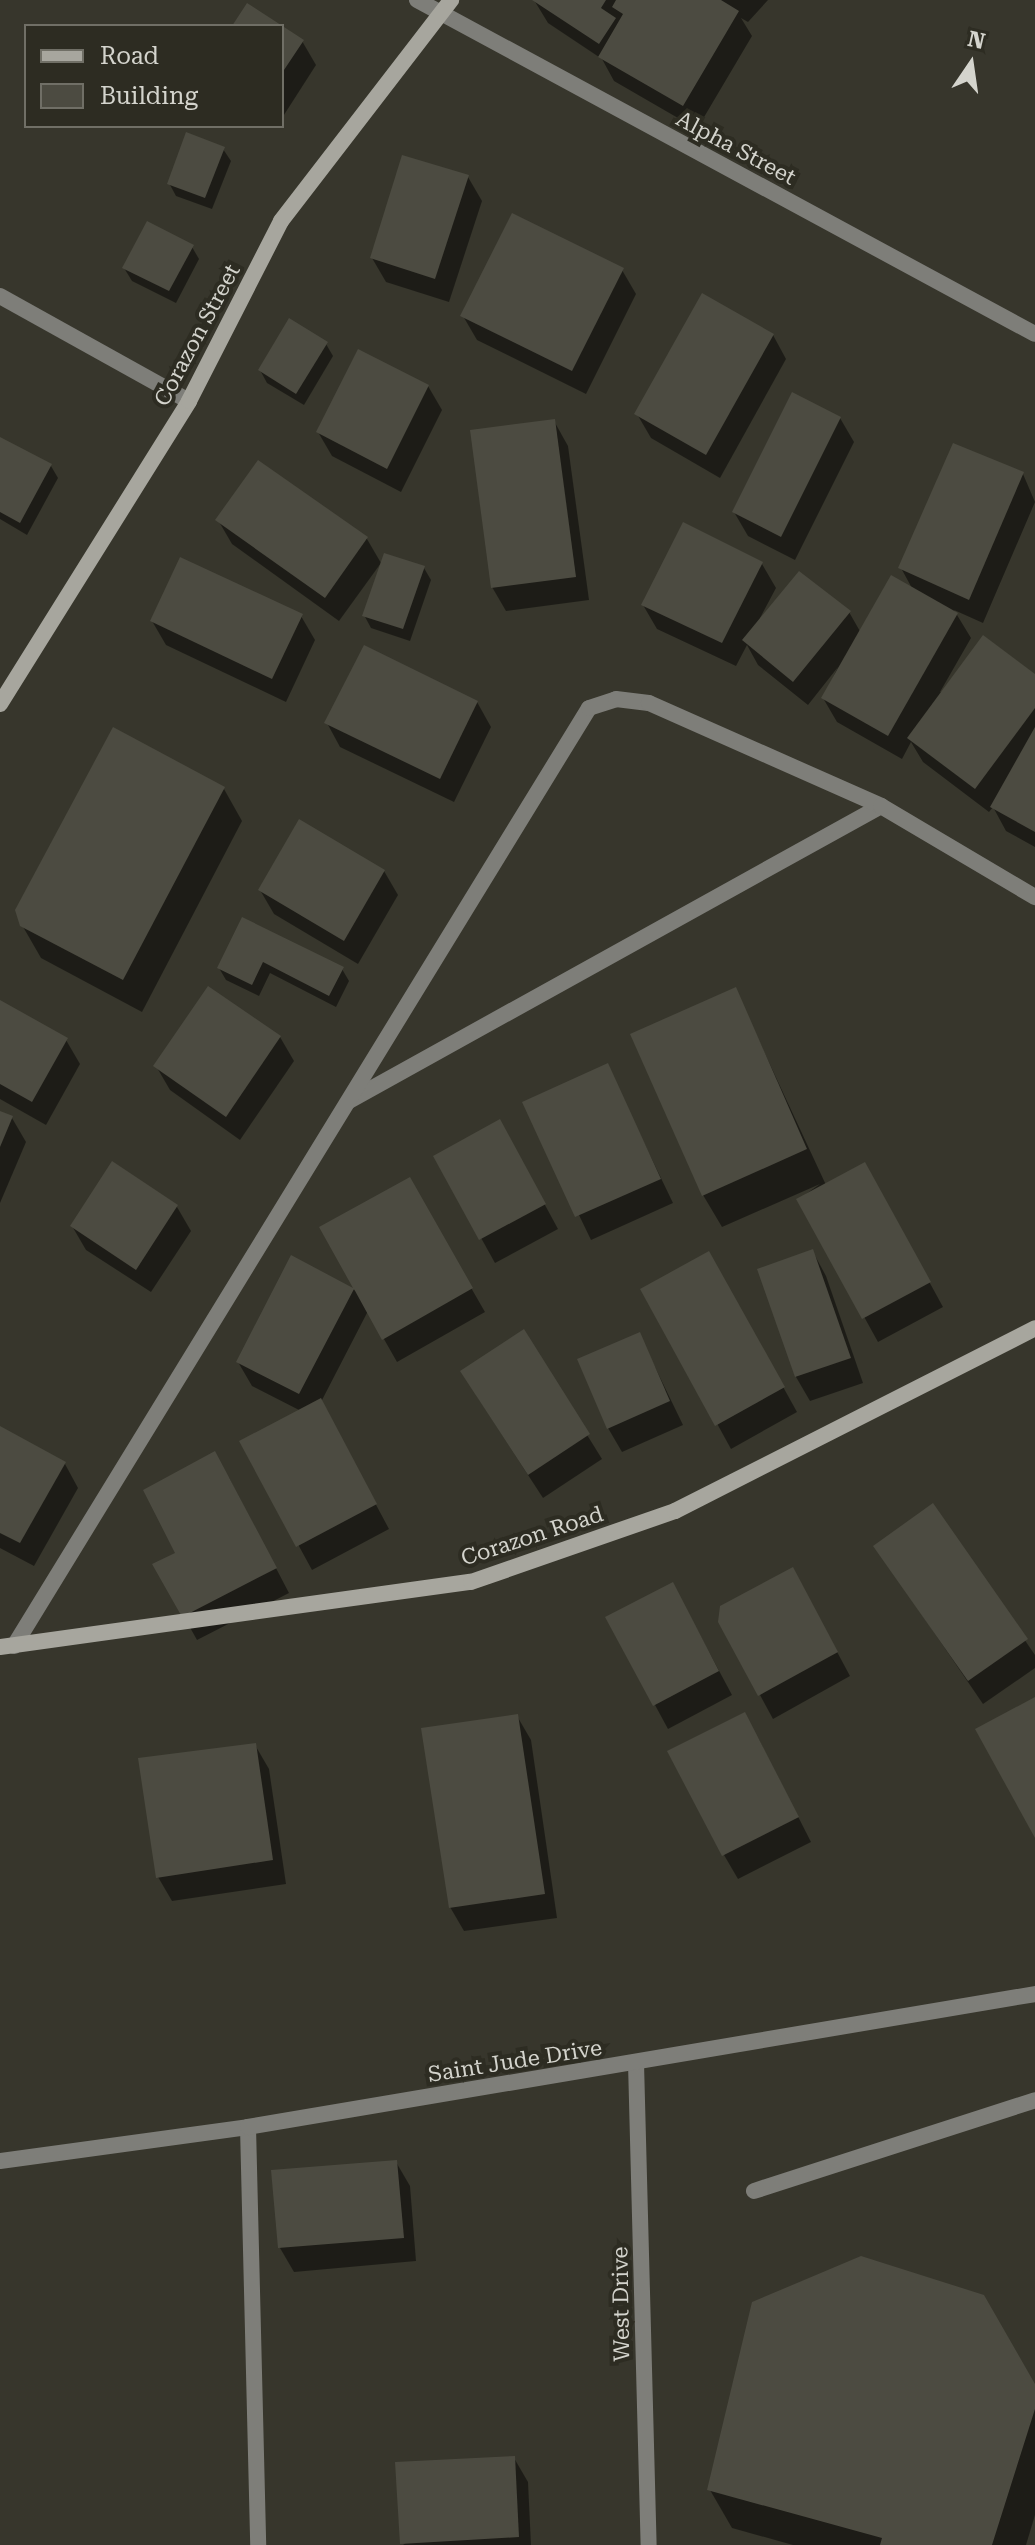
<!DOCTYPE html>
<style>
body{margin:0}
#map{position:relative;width:1035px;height:2545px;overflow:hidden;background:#37362c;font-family:"Roboto Serif",serif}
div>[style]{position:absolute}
.shadow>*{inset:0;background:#0007}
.building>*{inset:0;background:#4c4b41}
.lane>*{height:16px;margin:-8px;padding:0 8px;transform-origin:8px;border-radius:8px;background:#7e7e79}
.street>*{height:16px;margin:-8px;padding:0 8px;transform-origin:8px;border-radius:8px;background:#7e7e79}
.secondary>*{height:16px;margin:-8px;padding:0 8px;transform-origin:8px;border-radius:8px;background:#a7a69e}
span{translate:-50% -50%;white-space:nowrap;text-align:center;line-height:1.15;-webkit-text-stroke:8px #2d2c22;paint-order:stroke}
.street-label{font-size:22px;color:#d4d4cd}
.legend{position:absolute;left:24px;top:24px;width:260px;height:104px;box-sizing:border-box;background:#2d2c22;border:2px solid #706f66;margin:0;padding:10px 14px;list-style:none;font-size:24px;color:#d4d4cd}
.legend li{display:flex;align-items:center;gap:16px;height:40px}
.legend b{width:40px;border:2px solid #706f66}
.north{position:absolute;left:931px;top:24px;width:80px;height:80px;-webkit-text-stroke:6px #2d2c22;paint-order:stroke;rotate:13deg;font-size:22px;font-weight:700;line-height:32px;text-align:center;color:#d4d4cd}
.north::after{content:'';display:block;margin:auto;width:28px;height:36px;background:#d4d4cd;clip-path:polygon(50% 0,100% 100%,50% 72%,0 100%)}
</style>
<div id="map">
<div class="shadow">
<div style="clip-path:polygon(534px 0,768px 0,748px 22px,741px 18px,752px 36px,697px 129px,614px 81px,602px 59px,548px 23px)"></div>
<div style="clip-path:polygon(282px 28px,302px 41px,316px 65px,282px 118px)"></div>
<div style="clip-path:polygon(223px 149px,231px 161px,212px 209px,176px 196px,169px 183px)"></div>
<div style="clip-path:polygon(468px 177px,482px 201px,449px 302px,386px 282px,372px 258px)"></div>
<div style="clip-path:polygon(192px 247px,199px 259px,176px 303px,132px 281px,124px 268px)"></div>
<div style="clip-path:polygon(622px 270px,636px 294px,586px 394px,477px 340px,463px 316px)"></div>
<div style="clip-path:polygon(773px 335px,786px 359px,720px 478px,651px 438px,637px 414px)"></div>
<div style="clip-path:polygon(326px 344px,333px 356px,304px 405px,267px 383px,260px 370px)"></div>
<div style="clip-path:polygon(428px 386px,442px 410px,401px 492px,332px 456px,318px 432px)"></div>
<div style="clip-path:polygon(840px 418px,854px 442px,795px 560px,748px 536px,734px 512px)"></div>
<div style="clip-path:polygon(554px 421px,568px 446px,589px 600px,506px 611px,492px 587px)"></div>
<div style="clip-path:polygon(0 439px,51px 466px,58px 478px,27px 535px,0 519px)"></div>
<div style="clip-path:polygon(1023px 474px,1035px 502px,983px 623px,954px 610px,971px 638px,940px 692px,1035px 676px,1035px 847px,1006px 831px,993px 807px,989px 812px,923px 762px,911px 742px,902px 759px,837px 722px,823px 698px,838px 667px,808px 705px,758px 665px,747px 645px,736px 666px,657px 629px,643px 605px,762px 564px,776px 588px,760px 618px,849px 612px,861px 633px,913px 590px,901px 568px)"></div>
<div style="clip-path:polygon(218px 520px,367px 539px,381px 563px,339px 621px,232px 544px)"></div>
<div style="clip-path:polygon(424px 568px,431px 580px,410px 641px,371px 628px,364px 615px)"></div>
<div style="clip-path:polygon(301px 616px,315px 640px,286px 702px,166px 645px,152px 621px)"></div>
<div style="clip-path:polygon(477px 702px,491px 727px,454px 802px,340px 747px,327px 723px)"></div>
<div style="clip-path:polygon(224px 789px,242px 821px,142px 1012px,41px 958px,22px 925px)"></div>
<div style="clip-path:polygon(384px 871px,398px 895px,358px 964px,274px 914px,260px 890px)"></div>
<div style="clip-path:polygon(242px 920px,342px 969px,349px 981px,336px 1007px,270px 973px,259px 996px,226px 980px,219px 968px)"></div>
<div style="clip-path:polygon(735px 989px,826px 1185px,878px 1188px,943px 1307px,878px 1342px,799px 1199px,820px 1184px,722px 1227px,703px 1195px)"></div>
<div style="clip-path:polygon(0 1003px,66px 1040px,80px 1064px,46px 1125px,0 1099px)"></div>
<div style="clip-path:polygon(280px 1037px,294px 1061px,240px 1140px,170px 1090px,156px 1066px)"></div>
<div style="clip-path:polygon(607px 1066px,673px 1203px,591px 1240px,525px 1103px)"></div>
<div style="clip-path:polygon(0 1113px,12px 1118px,26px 1142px,0 1203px)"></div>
<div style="clip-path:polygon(513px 1146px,558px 1229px,495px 1263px,436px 1157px)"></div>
<div style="clip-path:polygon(409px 1180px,485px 1312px,397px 1362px,368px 1311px,321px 1402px,389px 1529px,312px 1570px,242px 1442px,301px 1411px,252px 1386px,238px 1362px,292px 1257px,358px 1292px)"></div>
<div style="clip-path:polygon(177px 1207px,191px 1231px,151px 1292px,86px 1250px,72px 1226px)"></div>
<div style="clip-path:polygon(813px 1252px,826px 1276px,863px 1383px,810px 1401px,796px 1377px,760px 1270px)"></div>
<div style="clip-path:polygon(722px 1277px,797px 1412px,731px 1449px,643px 1289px)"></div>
<div style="clip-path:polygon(523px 1332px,602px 1459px,543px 1498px,476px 1395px)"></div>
<div style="clip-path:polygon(639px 1334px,683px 1425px,622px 1452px,608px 1428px)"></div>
<div style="clip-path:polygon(0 1428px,65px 1464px,78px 1488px,34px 1566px,0 1548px)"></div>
<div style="clip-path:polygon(229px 1478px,289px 1593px,197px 1640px,155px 1565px,178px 1553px)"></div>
<div style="clip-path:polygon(933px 1506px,1035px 1655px,1035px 1668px,983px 1704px,875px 1546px)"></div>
<div style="clip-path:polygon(806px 1594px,850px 1676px,773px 1719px,760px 1695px)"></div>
<div style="clip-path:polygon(686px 1609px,732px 1695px,668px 1729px,655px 1705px)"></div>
<div style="clip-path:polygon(517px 1716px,531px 1740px,557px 1918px,464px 1931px,450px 1907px)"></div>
<div style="clip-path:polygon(758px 1738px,811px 1842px,738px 1879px,724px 1855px)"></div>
<div style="clip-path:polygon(255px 1745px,269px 1769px,286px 1884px,172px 1901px,158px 1877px)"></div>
<div style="clip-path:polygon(396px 2162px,410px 2186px,416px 2261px,294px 2272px,280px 2248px)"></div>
<div style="clip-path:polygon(1035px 2388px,1035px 2515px,1026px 2545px,793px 2545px,732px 2528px,710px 2490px)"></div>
<div style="clip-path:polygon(514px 2458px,528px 2482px,531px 2545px,403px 2545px)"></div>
</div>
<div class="building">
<div style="clip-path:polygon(532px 0,606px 0,601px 8px,616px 18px,599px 44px)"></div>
<div style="clip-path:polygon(616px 0,721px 0,739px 11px,683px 106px,598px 57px,623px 14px,612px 7px)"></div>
<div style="clip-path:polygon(247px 3px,304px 40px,282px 73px,282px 26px,232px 26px)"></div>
<div style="clip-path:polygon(186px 132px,225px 147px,205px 198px,167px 184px)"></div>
<div style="clip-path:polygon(402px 155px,469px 175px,435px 279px,370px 258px)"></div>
<div style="clip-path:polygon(512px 213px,624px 268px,572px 371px,460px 316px)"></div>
<div style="clip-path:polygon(147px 221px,194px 245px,169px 291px,122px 268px)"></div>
<div style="clip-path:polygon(702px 293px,774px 334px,706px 455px,634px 414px)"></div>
<div style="clip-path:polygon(289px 318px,328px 342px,296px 394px,258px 370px)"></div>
<div style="clip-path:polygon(358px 349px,429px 385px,387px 469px,316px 432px)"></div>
<div style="clip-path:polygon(792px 392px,841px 417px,781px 537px,732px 512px)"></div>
<div style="clip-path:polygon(555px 419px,576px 577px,491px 588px,470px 430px)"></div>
<div style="clip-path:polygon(0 437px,52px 464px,20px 523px,0 512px)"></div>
<div style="clip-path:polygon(953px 443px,1024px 472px,969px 600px,898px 568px)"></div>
<div style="clip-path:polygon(258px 460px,368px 537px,325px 598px,215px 520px)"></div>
<div style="clip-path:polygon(683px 522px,763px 562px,722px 643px,641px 605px)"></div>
<div style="clip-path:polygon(384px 553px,425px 566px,403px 629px,362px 616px)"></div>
<div style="clip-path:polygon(180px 557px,303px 614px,272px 679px,150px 621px)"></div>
<div style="clip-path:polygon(799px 571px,851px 611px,793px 682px,742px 640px)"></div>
<div style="clip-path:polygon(891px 575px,958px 613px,888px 736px,821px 698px)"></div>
<div style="clip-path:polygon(983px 635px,1035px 674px,1035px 708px,975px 789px,907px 738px)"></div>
<div style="clip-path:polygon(364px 645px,478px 701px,440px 779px,324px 723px)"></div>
<div style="clip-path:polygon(113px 727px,225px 787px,123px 980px,20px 926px,15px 910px)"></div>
<div style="clip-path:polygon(1035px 727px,1035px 832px,990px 807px)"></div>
<div style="clip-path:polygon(299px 819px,385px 870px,344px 941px,258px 890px)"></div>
<div style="clip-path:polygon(242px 917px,344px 967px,329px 996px,263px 962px,252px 985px,217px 968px)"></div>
<div style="clip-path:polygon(208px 986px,281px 1036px,226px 1117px,153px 1066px)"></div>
<div style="clip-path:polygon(736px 987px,807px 1149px,702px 1196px,630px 1034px)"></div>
<div style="clip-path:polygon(0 1000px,68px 1038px,32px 1102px,0 1084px)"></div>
<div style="clip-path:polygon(608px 1063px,661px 1179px,575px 1217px,522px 1102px)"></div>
<div style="clip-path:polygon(0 1111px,13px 1116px,0 1147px)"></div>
<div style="clip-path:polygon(500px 1119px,546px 1204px,479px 1240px,433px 1156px)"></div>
<div style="clip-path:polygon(112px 1161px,178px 1205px,136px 1270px,70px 1226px)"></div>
<div style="clip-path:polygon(865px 1162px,931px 1282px,862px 1319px,796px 1199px)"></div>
<div style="clip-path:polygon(410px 1177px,473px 1288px,382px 1340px,354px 1289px,299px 1394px,236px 1362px,291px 1255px,353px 1288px,319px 1227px)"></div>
<div style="clip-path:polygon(813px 1249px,851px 1358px,795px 1377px,757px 1269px)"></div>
<div style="clip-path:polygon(709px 1251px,785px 1387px,715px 1426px,640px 1289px)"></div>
<div style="clip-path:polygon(524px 1329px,590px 1434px,528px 1475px,460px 1371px)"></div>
<div style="clip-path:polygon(640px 1332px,670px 1401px,607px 1429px,577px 1359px)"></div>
<div style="clip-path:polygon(321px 1398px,377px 1504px,296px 1547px,239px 1441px)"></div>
<div style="clip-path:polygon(0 1426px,66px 1462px,20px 1543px,0 1533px)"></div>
<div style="clip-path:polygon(215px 1451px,277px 1568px,182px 1617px,152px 1564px,175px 1553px,143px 1490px)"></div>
<div style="clip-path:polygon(933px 1503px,1028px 1639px,968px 1681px,873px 1546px)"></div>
<div style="clip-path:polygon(793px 1567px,838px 1652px,758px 1696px,718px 1622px,720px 1606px)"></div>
<div style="clip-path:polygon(673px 1582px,719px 1671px,653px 1706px,605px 1617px)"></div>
<div style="clip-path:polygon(1035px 1697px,1035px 1838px,975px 1729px)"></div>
<div style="clip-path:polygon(745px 1712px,799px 1817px,722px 1856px,667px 1751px)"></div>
<div style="clip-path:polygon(518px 1714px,545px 1894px,449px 1908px,421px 1728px)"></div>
<div style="clip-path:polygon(256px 1743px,273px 1860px,156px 1878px,138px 1758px)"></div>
<div style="clip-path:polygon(397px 2160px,404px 2238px,278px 2248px,271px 2170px)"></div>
<div style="clip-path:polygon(861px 2256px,984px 2295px,1035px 2384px,1035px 2409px,992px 2545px,880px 2545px,882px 2538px,707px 2490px,752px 2302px)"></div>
<div style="clip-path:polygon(515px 2456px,519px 2537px,400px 2544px,395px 2462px)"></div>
</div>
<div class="lane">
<div style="left:754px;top:2191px;width:295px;rotate:-17.9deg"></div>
</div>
<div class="street">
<div style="left:417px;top:0;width:702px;rotate:28.39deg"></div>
<div style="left:0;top:296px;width:216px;rotate:29.1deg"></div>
<div style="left:349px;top:1101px;width:608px;rotate:-29.01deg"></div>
<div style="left:14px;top:1646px;width:1100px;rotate:-58.49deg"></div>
<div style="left:589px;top:708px;width:28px;rotate:-18deg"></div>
<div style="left:616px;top:699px;width:33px;rotate:7deg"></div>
<div style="left:649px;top:703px;width:254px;rotate:23.9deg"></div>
<div style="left:881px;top:806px;width:179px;rotate:30.6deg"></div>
<div style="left:636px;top:2063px;width:482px;rotate:88.5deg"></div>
<div style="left:248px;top:2127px;width:418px;rotate:88.6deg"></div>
<div style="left:0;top:2161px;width:250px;rotate:-7.8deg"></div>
<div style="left:248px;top:2127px;width:798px;rotate:-9.59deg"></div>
</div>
<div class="secondary">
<div style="left:0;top:704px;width:357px;rotate:-58deg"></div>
<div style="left:189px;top:401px;width:202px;rotate:-62.9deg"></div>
<div style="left:281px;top:221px;width:279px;rotate:-52.4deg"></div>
<div style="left:0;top:1647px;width:475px;rotate:-7.9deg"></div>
<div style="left:471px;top:1582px;width:216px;rotate:-19.2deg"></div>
<div style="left:675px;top:1511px;width:404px;rotate:-26.9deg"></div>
</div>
<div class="street-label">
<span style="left:736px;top:148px;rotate:28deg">Alpha Street</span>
<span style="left:197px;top:335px;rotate:-62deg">Corazon Street</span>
<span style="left:532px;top:1536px;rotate:-18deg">Corazon Road</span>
<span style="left:515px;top:2061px;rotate:-9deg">Saint Jude Drive</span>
<span style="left:621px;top:2304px;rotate:-91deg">West Drive</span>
</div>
<ul class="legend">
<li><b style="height:10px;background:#a7a69e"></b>Road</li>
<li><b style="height:22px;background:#4c4b41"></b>Building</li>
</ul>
<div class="north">N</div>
</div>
